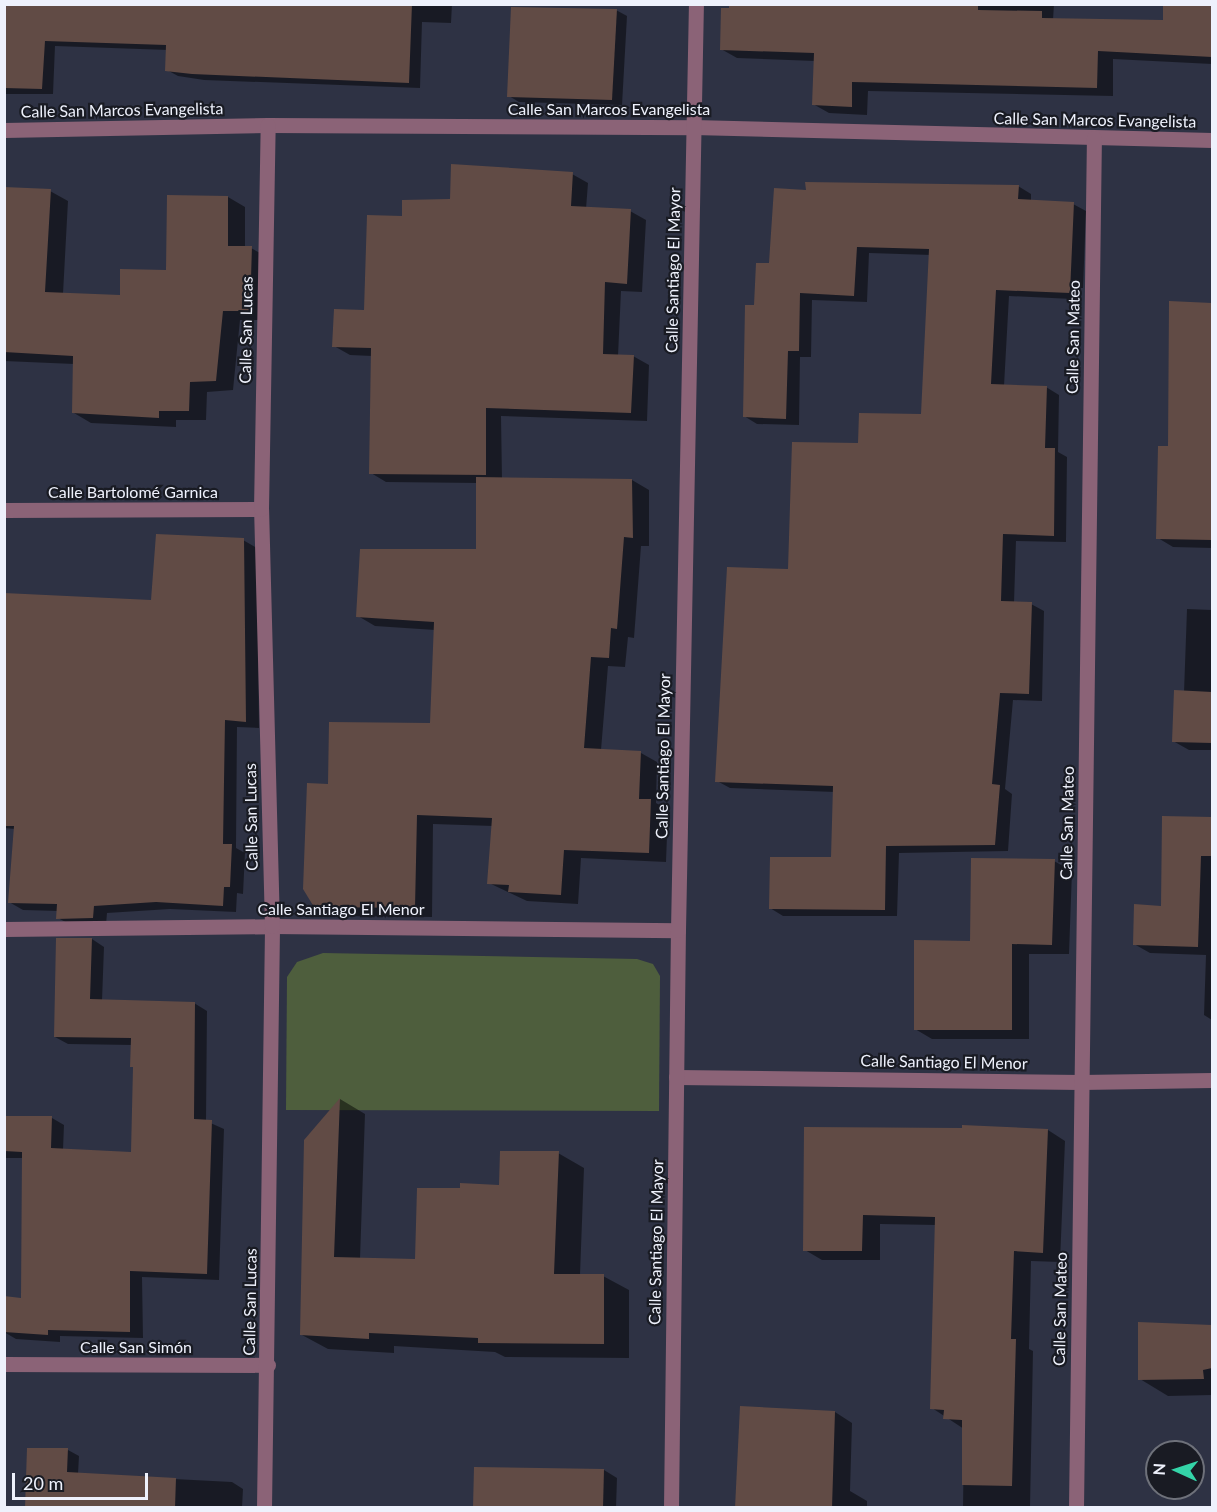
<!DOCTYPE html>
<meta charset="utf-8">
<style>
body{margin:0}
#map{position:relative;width:1217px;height:1512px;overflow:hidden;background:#2e3244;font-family:Lato,sans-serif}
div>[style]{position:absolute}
.green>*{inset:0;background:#4e5e3d}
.shadow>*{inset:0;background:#0007}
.building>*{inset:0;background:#614b45}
.minor>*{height:15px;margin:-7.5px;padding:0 7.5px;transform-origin:7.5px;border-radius:7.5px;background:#8b6377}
span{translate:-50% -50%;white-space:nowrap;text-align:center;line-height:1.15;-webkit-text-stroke:4.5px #191b23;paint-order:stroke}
.street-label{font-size:16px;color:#eef1fc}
.frame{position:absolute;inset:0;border:6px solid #eef1fc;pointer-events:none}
.north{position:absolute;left:1145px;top:1440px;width:60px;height:60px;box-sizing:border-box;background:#191b23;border:2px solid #6e717a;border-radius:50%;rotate:273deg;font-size:16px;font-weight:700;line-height:24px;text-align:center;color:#eef1fc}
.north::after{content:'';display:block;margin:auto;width:21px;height:27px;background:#34d4a8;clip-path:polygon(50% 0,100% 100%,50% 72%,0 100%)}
.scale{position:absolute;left:12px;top:1473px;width:136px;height:27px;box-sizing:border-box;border:3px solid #eef1fc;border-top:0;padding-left:8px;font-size:18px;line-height:21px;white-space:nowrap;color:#eef1fc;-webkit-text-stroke:4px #191b23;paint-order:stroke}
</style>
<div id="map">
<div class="green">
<div style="clip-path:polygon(323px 953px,637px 959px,653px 964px,660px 976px,659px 1111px,286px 1110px,287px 977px,297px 962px)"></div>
</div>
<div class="shadow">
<div style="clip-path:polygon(4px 4px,452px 4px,451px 23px,422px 22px,420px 88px,204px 80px,178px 76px,167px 70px,168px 50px,55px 46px,53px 94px,4px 94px)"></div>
<div style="clip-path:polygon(730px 4px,1054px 4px,1053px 20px,1164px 21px,1165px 4px,1212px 4px,1212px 64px,1113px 59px,1113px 96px,868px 91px,867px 115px,829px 113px,813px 104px,815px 61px,737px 58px,721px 49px)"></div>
<div style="clip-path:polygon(616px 10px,627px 16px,622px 105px,519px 102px,509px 96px)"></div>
<div style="clip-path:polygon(572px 174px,588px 183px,586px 209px,630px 211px,646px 220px,642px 292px,621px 291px,618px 356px,633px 356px,649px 365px,647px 421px,501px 416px,502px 479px,632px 480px,649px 490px,649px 546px,641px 546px,634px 638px,628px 637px,625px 667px,608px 666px,601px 750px,641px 753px,657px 762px,656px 803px,668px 810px,666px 862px,581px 858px,578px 904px,527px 901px,489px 883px,493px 826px,433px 824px,432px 917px,333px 916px,315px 906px,305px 889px,330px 786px,431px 725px,435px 630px,375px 626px,358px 616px,478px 551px,478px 483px,386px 482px,371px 473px,372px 356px,350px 355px,334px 346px,365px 311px,404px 217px,451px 201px)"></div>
<div style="clip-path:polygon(1018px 186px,1031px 194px,1031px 201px,1073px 204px,1086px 211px,1083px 288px,1073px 288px,1072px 299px,1009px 296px,1004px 386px,1046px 387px,1059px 395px,1058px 452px,1067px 457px,1066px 542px,1016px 541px,1014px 603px,1031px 604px,1044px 611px,1042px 701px,1013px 700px,1005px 789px,1012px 794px,1008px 851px,899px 853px,897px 916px,783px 916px,770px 908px,833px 859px,835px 792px,730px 788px,717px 781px,790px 571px,860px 445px,922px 415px,931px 255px,869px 253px,867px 302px,812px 300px,811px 357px,800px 357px,799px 425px,757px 424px,744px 416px,755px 307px,771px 265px,807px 192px)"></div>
<div style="clip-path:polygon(4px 188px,50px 191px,68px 201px,63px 294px,121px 296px,167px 271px,228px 197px,245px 207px,245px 248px,251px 248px,269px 258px,267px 320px,240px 320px,233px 390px,207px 392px,206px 420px,176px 420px,176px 427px,91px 423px,74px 413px,74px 364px,4px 361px)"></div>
<div style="clip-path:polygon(1170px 352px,1212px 354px,1212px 548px,1173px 547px,1158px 538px,1170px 447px)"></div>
<div style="clip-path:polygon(243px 540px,257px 548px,259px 728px,237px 727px,236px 848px,245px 853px,243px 894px,237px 893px,236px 912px,170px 909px,107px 913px,106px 925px,71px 925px,58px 918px,58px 911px,23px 910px,9px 902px,15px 829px,4px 828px,4px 595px,153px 602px)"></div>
<div style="clip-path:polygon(1187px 609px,1212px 610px,1212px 750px,1189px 750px,1173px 741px,1184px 692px)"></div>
<div style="clip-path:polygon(1163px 818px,1212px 818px,1212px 1020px,1204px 1015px,1206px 955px,1150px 953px,1134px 944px,1162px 907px)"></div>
<div style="clip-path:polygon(1054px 861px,1072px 871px,1069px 954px,1029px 954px,1029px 1039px,932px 1039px,915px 1029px,971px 942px)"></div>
<div style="clip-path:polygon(92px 939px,104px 947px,102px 1001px,194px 1003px,207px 1011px,206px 1121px,224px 1129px,219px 1280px,142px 1277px,143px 1338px,60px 1336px,60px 1342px,16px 1339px,4px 1332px,23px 1300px,24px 1158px,4px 1158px,4px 1117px,52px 1118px,64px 1125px,63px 1150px,132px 1154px,135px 1068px,131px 1066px,132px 1045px,68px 1044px,55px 1037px)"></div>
<div style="clip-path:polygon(340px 1099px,365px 1114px,360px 1259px,417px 1261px,462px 1190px,500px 1186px,558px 1153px,584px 1168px,580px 1275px,603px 1276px,629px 1290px,629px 1358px,505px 1357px,495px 1352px,394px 1346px,394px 1353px,328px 1349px,302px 1335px,305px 1140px)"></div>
<div style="clip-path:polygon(805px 1129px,1048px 1130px,1065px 1141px,1060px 1262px,1031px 1261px,1029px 1349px,1033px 1351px,1030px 1508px,963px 1508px,964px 1429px,932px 1408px,936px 1225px,880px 1224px,880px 1260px,822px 1260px,805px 1250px)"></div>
<div style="clip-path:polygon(1140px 1323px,1212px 1328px,1212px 1395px,1168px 1396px,1140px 1379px)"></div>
<div style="clip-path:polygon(835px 1412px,852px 1423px,850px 1491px,867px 1501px,867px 1508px,737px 1508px)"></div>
<div style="clip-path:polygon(68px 1450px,79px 1456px,78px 1474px,232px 1482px,243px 1489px,242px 1508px,26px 1508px)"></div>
<div style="clip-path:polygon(604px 1470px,617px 1478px,616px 1508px,475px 1508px)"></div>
</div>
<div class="building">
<div style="clip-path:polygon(4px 4px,412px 4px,409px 83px,192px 74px,165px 71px,166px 45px,45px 41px,42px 89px,4px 88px)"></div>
<div style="clip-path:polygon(729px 4px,978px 4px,978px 10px,1042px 11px,1042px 18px,1163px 20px,1163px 4px,1212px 4px,1212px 57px,1098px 51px,1097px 88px,852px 82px,852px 107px,812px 105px,814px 53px,720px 50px,721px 8px,729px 8px)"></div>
<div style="clip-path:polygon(511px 7px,617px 9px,612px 100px,507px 97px)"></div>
<div style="clip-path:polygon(451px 164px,573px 172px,571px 206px,631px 209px,627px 284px,605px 282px,603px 354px,634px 355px,631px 413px,486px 408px,486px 475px,369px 474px,371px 348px,332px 347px,334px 309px,364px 310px,367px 215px,402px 216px,402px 200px,450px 199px)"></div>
<div style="clip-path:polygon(805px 182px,1019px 185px,1018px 199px,1074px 202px,1070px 293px,996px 290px,991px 384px,1047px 386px,1045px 448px,1055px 448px,1054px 536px,1003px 534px,1001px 601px,1032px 602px,1029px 694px,1000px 693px,992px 784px,1000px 785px,995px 845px,886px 846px,885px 910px,769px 909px,770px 857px,831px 857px,833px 786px,715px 782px,727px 567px,788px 569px,792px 442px,858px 443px,859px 413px,921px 414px,929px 249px,857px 247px,854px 296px,800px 293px,799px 351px,788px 351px,786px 419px,743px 417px,745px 305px,754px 305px,756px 263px,769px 263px,774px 188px,806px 190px)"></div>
<div style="clip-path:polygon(4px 187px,51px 189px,45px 292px,120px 295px,120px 269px,166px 270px,167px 195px,228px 196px,228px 246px,252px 246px,250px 311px,223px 311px,216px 381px,190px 382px,189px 411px,159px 411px,159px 418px,72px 413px,73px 356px,4px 352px)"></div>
<div style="clip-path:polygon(1169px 301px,1212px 303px,1212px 540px,1156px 539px,1158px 446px,1168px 446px)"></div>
<div style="clip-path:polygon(476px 477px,632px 479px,633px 538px,624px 537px,617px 629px,611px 628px,609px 658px,591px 657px,584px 748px,641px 751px,639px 799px,651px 799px,649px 853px,564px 850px,561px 895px,508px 892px,509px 885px,487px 884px,492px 818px,417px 815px,415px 908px,314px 907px,303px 889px,307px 783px,328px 784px,329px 722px,430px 723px,434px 622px,356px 617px,360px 549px,476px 549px)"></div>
<div style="clip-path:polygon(156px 534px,244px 538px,246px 722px,225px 720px,223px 844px,232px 844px,230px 887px,224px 887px,223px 906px,156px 902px,94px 906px,93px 918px,56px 919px,57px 904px,8px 903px,14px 826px,4px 826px,4px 593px,151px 600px)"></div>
<div style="clip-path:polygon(1174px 690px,1212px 692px,1212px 743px,1172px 742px)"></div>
<div style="clip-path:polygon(1162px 816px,1212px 817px,1212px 856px,1201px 856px,1198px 947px,1133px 945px,1134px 904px,1161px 906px)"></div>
<div style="clip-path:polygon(971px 858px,1055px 859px,1052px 945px,1012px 944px,1012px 1030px,914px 1030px,914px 940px,970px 941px)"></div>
<div style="clip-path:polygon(56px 938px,92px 938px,90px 999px,195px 1002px,194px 1119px,212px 1120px,207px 1274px,130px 1271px,130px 1332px,48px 1330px,48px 1335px,4px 1332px,4px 1296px,21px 1298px,22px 1152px,4px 1151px,4px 1116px,52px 1116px,51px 1148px,131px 1152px,133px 1067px,130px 1067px,131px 1038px,54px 1037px)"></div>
<div style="clip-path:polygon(340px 1098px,334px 1257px,415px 1259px,417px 1188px,460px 1188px,460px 1183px,499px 1185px,500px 1151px,559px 1151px,554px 1274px,604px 1274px,604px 1344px,478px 1343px,478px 1338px,369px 1333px,369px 1339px,300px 1335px,304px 1140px)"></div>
<div style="clip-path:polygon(962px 1125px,1048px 1129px,1043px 1253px,1014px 1251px,1011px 1339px,1016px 1339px,1012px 1486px,962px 1485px,962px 1420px,943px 1419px,944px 1410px,930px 1409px,935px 1217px,863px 1215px,862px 1251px,803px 1251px,804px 1127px,962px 1128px)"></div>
<div style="clip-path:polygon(1138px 1322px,1212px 1325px,1212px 1368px,1203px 1370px,1204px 1379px,1138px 1380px)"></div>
<div style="clip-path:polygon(740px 1406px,835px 1411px,832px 1508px,735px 1508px)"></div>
<div style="clip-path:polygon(27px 1448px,68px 1448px,67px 1472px,176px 1478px,175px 1508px,25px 1508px)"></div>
<div style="clip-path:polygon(474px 1467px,604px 1469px,603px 1508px,473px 1508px)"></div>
</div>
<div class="minor">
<div style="left:4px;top:130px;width:264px;rotate:-1.1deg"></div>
<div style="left:268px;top:125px;width:425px;rotate:0.3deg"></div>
<div style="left:693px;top:127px;width:519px;rotate:1.43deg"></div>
<div style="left:4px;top:510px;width:257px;rotate:-0.2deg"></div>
<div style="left:4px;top:929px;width:268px;rotate:-0.6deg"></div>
<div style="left:272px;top:926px;width:406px;rotate:0.6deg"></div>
<div style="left:676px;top:1077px;width:405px;rotate:0.7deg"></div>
<div style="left:1081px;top:1082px;width:131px;rotate:-0.9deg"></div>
<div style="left:4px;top:1364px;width:264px;rotate:0.2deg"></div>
<div style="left:264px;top:1508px;width:582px;rotate:-89.21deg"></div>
<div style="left:272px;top:926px;width:417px;rotate:-91.5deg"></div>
<div style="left:261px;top:509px;width:384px;rotate:-89deg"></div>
<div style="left:671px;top:1508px;width:578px;rotate:-89.31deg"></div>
<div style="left:678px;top:930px;width:926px;rotate:-88.89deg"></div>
<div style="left:1076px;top:1508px;width:1370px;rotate:-89.25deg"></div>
</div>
<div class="street-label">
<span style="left:609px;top:109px">Calle San Marcos Evangelista</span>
<span style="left:122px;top:110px;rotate:-1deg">Calle San Marcos Evangelista</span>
<span style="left:1095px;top:120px;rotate:1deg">Calle San Marcos Evangelista</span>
<span style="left:673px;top:270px;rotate:-89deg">Calle Santiago El Mayor</span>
<span style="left:246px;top:330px;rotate:-89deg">Calle San Lucas</span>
<span style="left:1073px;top:337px;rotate:-89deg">Calle San Mateo</span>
<span style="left:133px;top:492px">Calle Bartolomé Garnica</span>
<span style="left:663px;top:756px;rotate:-89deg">Calle Santiago El Mayor</span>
<span style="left:251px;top:817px;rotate:-91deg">Calle San Lucas</span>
<span style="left:1067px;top:823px;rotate:-89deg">Calle San Mateo</span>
<span style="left:341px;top:909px">Calle Santiago El Menor</span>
<span style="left:944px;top:1062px;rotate:1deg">Calle Santiago El Menor</span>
<span style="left:656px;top:1242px;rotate:-89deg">Calle Santiago El Mayor</span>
<span style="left:250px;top:1302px;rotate:-89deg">Calle San Lucas</span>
<span style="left:1060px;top:1309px;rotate:-89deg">Calle San Mateo</span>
<span style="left:136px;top:1347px">Calle San Simón</span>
</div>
<div class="frame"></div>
<div class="north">N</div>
<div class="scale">20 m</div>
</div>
